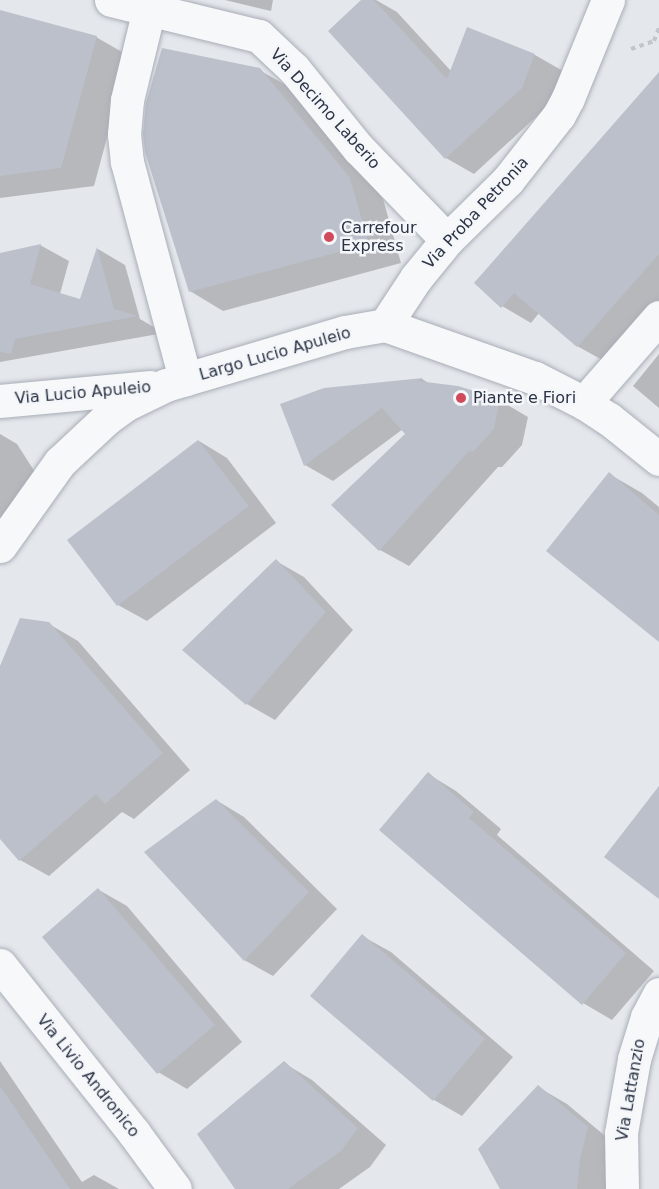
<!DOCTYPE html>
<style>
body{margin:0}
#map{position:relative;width:659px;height:1189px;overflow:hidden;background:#e4e7ec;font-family:"DejaVu Sans",sans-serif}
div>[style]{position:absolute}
.shadow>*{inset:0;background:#0003}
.building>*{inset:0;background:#bbc0ca}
.path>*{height:4px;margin-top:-2px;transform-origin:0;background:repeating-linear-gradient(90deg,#c2c5cb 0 4.5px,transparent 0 9px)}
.roads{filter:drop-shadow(0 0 2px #a9aeb7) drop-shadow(0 0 2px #a9aeb7)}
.minor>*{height:33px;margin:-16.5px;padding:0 16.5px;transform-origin:16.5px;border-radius:16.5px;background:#f7f8fa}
.dots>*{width:16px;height:16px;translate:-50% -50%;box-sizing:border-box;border:3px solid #f4f6f9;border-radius:50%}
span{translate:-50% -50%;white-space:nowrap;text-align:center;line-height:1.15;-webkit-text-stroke:5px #f4f6f9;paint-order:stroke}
.street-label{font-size:16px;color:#2b3445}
.poi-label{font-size:16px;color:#2b3445}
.left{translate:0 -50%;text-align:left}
</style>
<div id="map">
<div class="shadow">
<div style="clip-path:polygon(225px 0,273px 0,271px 11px)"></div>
<div style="clip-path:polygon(363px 0,376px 0,397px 12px,451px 71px,535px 55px,563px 71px,550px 104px,474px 174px,446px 158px)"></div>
<div style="clip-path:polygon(0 11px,96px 37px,129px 56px,94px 186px,0 198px)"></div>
<div style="clip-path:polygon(259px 70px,293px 89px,383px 199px,401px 263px,223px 311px,190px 291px)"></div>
<div style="clip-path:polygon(659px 103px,659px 302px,606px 362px,577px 346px,539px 313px,531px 323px,502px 306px)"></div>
<div style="clip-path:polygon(40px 245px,69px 261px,60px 294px,81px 301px,98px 249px,125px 265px,140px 319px,164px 333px,0 362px,0 254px)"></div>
<div style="clip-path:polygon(659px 354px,659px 408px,633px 386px)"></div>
<div style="clip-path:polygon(422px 379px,430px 384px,499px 400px,528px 417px,522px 445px,502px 467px,498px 467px,409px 566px,380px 550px,333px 505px,407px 434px,403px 429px,333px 481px,305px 465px,324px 390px)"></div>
<div style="clip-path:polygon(0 434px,17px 444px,42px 483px,0 557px)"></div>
<div style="clip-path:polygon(199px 441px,227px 458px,276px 523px,147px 621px,118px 605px)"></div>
<div style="clip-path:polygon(609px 474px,642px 493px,659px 507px,659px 640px)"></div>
<div style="clip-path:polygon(276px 561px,304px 577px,353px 630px,275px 720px,247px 704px)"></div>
<div style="clip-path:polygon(49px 624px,78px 641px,190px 770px,134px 819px,122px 812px,49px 876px,20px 860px,0 837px,0 679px)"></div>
<div style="clip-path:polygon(428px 774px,456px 791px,501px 829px,497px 835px,654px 971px,612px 1020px,583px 1003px)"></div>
<div style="clip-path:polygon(216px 800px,244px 817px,337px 909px,273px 976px,244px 960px)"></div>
<div style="clip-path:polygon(99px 890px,127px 906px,242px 1042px,187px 1089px,158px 1072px)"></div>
<div style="clip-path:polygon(362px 936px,391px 952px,513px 1057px,462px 1116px,434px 1100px)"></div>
<div style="clip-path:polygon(0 1061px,82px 1182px,94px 1175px,119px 1189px,0 1189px)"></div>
<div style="clip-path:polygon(284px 1063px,312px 1080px,386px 1145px,370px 1167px,339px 1189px,237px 1189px)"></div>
<div style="clip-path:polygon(538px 1087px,567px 1104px,616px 1145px,607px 1189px,502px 1189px)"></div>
</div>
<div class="building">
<div style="clip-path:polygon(361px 0,374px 0,447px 79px,467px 27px,535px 54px,522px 88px,445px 159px,328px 31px)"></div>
<div style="clip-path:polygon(0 10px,97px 36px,61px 168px,0 176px)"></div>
<div style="clip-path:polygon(162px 48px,260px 68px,350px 178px,369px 244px,189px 292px,145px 152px,143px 134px,146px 103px)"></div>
<div style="clip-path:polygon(659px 72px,659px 254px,577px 347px,514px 293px,501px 308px,474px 283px)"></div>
<div style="clip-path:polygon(41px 244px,30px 284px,80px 299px,97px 247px,114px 309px,138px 316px,15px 339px,11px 354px,0 352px,0 253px)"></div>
<div style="clip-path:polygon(423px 378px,418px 381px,458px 386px,500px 399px,494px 429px,473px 452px,469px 451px,379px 551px,331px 505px,405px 434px,382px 408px,304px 466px,280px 404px,324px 388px)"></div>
<div style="clip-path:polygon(198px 440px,249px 506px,117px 606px,67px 540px)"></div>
<div style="clip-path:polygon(609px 472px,659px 515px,659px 642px,546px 551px)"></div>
<div style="clip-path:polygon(276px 559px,326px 612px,246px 705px,182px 650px)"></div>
<div style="clip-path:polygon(20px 618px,49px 622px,163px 753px,105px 804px,96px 794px,19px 861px,0 839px,0 666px)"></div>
<div style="clip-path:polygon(428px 772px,474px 812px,469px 818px,626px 953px,582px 1005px,379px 830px)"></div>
<div style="clip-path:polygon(659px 786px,659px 899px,604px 857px)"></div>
<div style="clip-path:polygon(216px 799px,309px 892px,244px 961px,144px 852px)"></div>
<div style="clip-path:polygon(98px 888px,215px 1025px,157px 1074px,42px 937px)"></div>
<div style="clip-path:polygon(362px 934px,485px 1039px,433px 1101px,310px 996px)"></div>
<div style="clip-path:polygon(284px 1061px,358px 1128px,341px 1151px,288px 1189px,235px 1189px,197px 1134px)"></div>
<div style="clip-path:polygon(538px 1085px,588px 1127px,580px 1159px,577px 1189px,500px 1189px,478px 1149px)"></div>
<div style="clip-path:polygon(0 1086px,70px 1189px,0 1189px)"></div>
</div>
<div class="path">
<div style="left:631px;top:49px;width:24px;rotate:-19deg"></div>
<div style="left:654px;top:41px;width:14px;rotate:-69deg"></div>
</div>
<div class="roads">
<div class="minor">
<div style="left:111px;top:0;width:152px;rotate:13.7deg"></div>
<div style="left:259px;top:36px;width:48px;rotate:43.3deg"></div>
<div style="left:294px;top:69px;width:102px;rotate:51deg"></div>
<div style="left:358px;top:148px;width:128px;rotate:45.9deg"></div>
<div style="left:149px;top:9px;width:94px;rotate:103.6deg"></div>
<div style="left:127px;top:100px;width:34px;rotate:95deg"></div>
<div style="left:124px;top:134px;width:28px;rotate:84deg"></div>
<div style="left:127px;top:162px;width:225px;rotate:75deg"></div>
<div style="left:385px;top:325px;width:56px;rotate:-56.6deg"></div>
<div style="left:416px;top:278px;width:49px;rotate:-50.8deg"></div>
<div style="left:447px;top:240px;width:86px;rotate:-44.5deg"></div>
<div style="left:508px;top:180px;width:83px;rotate:-51.9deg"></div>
<div style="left:559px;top:115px;width:19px;rotate:-62deg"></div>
<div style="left:568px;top:98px;width:106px;rotate:-67.8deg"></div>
<div style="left:0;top:401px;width:151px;rotate:-5.3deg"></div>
<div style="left:584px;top:403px;width:114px;rotate:-48.9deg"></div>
<div style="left:0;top:546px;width:103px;rotate:-54.5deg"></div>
<div style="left:60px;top:462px;width:63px;rotate:-43.1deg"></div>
<div style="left:106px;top:419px;width:26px;rotate:-36deg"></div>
<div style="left:127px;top:404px;width:43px;rotate:-26deg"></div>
<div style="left:166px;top:385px;width:187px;rotate:-16.5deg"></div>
<div style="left:345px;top:332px;width:41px;rotate:-9.9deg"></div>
<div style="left:385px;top:325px;width:159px;rotate:19.5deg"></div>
<div style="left:535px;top:378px;width:55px;rotate:27deg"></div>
<div style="left:584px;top:403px;width:30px;rotate:33deg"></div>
<div style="left:609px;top:419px;width:64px;rotate:38.7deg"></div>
<div style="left:0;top:965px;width:215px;rotate:51.4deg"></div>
<div style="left:134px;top:1133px;width:69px;rotate:53.8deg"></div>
<div style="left:622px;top:1189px;width:56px;rotate:-91deg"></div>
<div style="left:621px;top:1133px;width:75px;rotate:-80deg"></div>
<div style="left:634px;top:1059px;width:44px;rotate:-72.8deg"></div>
<div style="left:647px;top:1017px;width:26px;rotate:-62deg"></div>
</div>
</div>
<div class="dots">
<div style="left:329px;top:237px;background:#d1495b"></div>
<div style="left:461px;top:398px;background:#d1495b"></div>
</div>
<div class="street-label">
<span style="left:325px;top:109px;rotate:48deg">Via Decimo Laberio</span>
<span style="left:476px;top:213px;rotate:-47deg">Via Proba Petronia</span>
<span style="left:275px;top:354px;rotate:-16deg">Largo Lucio Apuleio</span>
<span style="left:83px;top:393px;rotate:-5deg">Via Lucio Apuleio</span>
<span style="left:88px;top:1076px;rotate:51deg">Via Livio Andronico</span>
<span style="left:631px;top:1090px;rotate:-80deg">Via Lattanzio</span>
</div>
<div class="poi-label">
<span class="left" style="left:341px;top:237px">Carrefour<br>Express</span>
<span class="left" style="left:473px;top:398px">Piante e Fiori</span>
</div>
</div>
